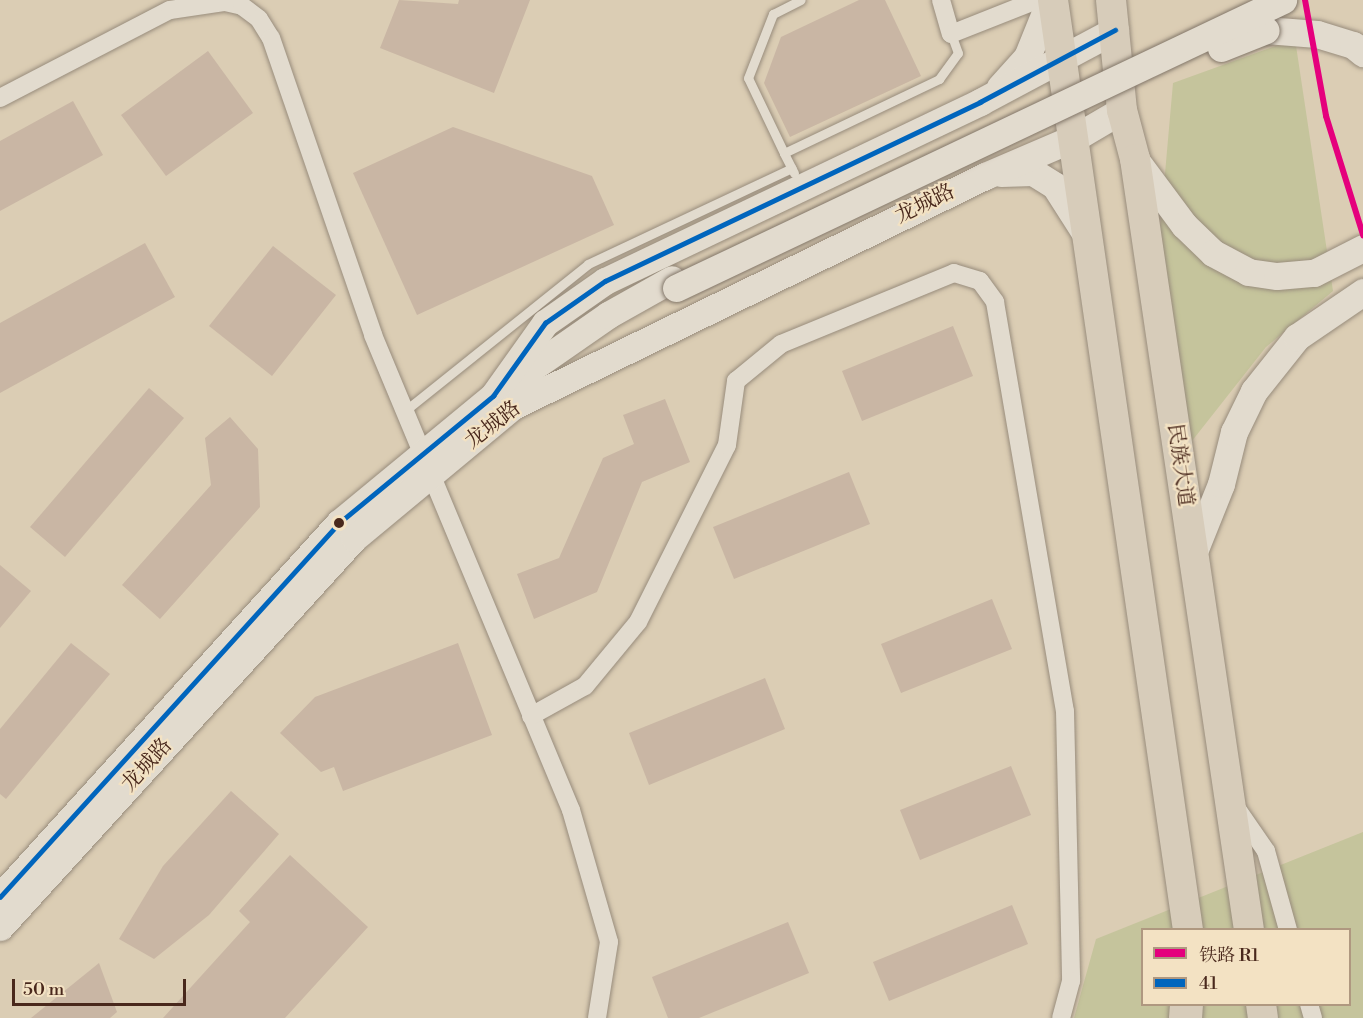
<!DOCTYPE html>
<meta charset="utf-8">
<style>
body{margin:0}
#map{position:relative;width:1363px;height:1018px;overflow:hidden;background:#dbcdb4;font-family:"Libre Bodoni","Noto Serif SC",serif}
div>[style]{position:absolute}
.green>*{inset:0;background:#c5c49c}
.building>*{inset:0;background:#c9b6a4}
.roads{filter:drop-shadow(0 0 2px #988c7c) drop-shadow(0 0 2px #988c7c)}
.lane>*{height:9px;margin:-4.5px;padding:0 4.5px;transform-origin:4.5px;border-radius:4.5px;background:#e2dbce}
.street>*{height:18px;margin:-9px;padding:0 9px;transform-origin:9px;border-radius:9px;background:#e2dbce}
.secondary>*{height:27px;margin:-13.5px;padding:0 13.5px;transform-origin:13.5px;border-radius:13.5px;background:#e2dbce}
.primary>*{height:30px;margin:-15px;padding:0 15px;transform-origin:15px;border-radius:15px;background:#d7ccba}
.highway>*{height:33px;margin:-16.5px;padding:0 16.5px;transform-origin:16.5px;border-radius:16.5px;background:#d7ccba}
.bridges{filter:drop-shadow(0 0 2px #827669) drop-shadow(0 0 2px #827669)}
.secondary-bridge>*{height:27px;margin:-13.5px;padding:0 13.5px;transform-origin:13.5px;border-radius:13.5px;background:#e2dbce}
.bus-1>*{height:4.5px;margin:-2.25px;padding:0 2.25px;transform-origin:2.25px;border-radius:2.25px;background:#0065bd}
.rail-1>*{height:6px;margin:-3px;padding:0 3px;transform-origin:3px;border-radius:3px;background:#e5007d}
.dots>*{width:16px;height:16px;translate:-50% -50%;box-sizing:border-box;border:3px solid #f3e2c3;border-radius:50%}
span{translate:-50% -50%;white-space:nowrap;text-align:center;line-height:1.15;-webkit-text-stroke:4.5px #f3e2c3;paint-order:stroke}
.street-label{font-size:21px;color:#49281c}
.legend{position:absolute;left:1141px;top:928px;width:210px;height:78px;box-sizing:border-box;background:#f3e2c3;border:2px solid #af9880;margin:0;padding:8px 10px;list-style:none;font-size:18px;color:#49281c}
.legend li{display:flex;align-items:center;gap:12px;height:30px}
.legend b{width:30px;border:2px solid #af9880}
.scale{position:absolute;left:12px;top:979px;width:174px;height:27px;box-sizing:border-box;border:3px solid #49281c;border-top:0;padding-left:8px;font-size:18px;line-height:21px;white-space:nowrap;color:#49281c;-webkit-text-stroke:4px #f3e2c3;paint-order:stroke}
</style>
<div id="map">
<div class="green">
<div style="clip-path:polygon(1295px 39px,1333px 291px,1266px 347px,1188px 446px,1160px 230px,1173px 83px)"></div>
<div style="clip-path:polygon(evenodd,1363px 832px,1363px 1018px,1074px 1018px,1096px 939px,1363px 832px,1142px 930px,1350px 930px,1350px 1004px,1142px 1004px,1142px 930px)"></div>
</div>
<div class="building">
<div style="clip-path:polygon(399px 0,458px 4px,459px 0,530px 0,494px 93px,380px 48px)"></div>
<div style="clip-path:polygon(859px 0,885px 0,921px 76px,790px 137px,764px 83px,781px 37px)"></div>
<div style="clip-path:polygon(208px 51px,253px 113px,166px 176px,121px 115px)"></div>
<div style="clip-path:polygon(73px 101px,103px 155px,0 211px,0 141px)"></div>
<div style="clip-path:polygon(453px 127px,592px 176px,614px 225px,417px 315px,353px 173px)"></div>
<div style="clip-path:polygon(145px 243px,175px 297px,0 393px,0 323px)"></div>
<div style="clip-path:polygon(273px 246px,336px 295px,272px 376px,209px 326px)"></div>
<div style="clip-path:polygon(953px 326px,973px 376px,862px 421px,842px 371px)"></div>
<div style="clip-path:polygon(149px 388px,184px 418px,65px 557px,30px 527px)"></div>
<div style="clip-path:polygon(665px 399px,690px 462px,642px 482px,597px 592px,534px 619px,517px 574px,559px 558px,603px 458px,634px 444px,623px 415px)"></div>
<div style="clip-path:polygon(230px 417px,258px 449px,260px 507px,160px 619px,122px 585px,211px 485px,205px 438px)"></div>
<div style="clip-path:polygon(849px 472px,870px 524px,734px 579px,713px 527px)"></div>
<div style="clip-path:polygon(0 565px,31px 591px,0 628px)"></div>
<div style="clip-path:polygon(992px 599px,1012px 649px,901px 693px,881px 644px)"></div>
<div style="clip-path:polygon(71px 643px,110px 674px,6px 799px,0 794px,0 729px)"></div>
<div style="clip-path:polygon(458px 643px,492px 735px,343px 791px,334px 767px,321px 772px,280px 733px,315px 697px)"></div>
<div style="clip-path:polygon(765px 678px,785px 729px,649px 785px,629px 733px)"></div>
<div style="clip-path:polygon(1011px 766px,1031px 815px,920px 860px,900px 810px)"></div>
<div style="clip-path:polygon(231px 791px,279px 834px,209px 915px,154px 959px,119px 939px,163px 866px)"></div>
<div style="clip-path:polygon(290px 855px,368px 927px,285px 1018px,163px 1018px,250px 922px,239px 911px)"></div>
<div style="clip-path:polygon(1012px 905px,1028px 944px,889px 1001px,873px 962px)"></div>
<div style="clip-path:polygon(788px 922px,809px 973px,699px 1018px,668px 1018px,652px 977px)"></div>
<div style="clip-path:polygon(99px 963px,117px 1012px,110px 1018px,31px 1018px)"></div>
</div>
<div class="roads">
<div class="lane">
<div style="left:784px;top:153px;width:83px;rotate:-115.6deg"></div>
<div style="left:748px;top:78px;width:69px;rotate:-68.7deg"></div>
<div style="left:773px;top:14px;width:31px;rotate:-27deg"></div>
<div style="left:794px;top:173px;width:22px;rotate:-117deg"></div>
<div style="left:784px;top:153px;width:172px;rotate:-25.5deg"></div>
<div style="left:939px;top:79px;width:32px;rotate:-54deg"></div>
<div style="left:958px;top:53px;width:20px;rotate:-110deg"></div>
<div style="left:406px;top:410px;width:233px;rotate:-38.7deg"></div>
<div style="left:588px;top:264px;width:225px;rotate:-25.2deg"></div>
</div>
<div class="street">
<div style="left:941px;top:0;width:35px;rotate:74deg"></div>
<div style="left:951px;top:34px;width:92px;rotate:-21.6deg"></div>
<div style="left:0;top:98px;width:191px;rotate:-27.4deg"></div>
<div style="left:170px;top:10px;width:56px;rotate:-8.3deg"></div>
<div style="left:225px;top:2px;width:17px;rotate:13deg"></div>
<div style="left:242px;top:6px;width:21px;rotate:37deg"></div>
<div style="left:259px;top:19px;width:22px;rotate:58deg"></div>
<div style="left:271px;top:38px;width:314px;rotate:71deg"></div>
<div style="left:373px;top:335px;width:515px;rotate:67.37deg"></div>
<div style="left:571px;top:810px;width:137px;rotate:73.9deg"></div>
<div style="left:609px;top:942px;width:77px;rotate:99deg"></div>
<div style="left:531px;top:716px;width:62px;rotate:-29.1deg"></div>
<div style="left:585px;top:686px;width:83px;rotate:-50.4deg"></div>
<div style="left:638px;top:622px;width:198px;rotate:-63.3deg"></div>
<div style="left:727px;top:445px;width:65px;rotate:-82deg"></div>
<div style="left:736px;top:381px;width:58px;rotate:-39.4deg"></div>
<div style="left:781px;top:344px;width:187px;rotate:-22.3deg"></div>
<div style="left:954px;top:273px;width:27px;rotate:17deg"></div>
<div style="left:980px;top:281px;width:26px;rotate:54deg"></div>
<div style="left:995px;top:302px;width:415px;rotate:80.3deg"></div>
<div style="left:1065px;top:711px;width:270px;rotate:88.7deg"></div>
<div style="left:1071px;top:981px;width:38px;rotate:105deg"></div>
<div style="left:1235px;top:806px;width:55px;rotate:55.4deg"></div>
<div style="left:1266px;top:851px;width:82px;rotate:74.4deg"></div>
<div style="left:1309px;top:1004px;width:15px;rotate:74deg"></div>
</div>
<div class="secondary">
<div style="left:1266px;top:30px;width:51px;rotate:4.5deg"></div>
<div style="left:1317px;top:34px;width:38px;rotate:17deg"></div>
<div style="left:1353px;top:45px;width:13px;rotate:39deg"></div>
<div style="left:1000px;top:87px;width:40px;rotate:-48deg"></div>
<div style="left:1027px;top:57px;width:61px;rotate:-68deg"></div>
<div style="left:1135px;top:159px;width:82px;rotate:53.4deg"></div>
<div style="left:1184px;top:225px;width:40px;rotate:44deg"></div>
<div style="left:1213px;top:253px;width:40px;rotate:28deg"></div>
<div style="left:1248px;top:272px;width:29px;rotate:8deg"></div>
<div style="left:1277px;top:276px;width:37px;rotate:-5deg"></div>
<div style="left:1314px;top:273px;width:55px;rotate:-27deg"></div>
<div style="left:1001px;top:173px;width:32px;rotate:-2deg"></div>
<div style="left:1033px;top:172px;width:26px;rotate:32deg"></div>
<div style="left:1055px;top:186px;width:56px;rotate:57.4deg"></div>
<div style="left:516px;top:379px;width:112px;rotate:-34.8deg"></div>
<div style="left:608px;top:315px;width:73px;rotate:-29.4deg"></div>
<div style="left:1193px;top:554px;width:75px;rotate:-68.2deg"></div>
<div style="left:1221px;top:484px;width:54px;rotate:-76deg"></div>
<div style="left:1234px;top:432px;width:46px;rotate:-64deg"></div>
<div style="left:1254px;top:391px;width:69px;rotate:-51.5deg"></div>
<div style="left:1297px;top:337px;width:80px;rotate:-34.3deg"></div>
<div style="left:0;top:897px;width:505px;rotate:-47.81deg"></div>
<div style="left:339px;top:523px;width:200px;rotate:-39.5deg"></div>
<div style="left:493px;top:396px;width:90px;rotate:-54.5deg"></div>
<div style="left:545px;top:323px;width:73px;rotate:-35deg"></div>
<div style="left:605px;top:281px;width:416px;rotate:-25.5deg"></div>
<div style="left:980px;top:102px;width:153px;rotate:-28.1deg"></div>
<div style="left:0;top:927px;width:526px;rotate:-47.7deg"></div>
<div style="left:354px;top:538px;width:207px;rotate:-39.7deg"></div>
<div style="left:513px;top:406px;width:525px;rotate:-25.98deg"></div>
<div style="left:985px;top:176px;width:99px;rotate:-23.2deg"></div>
<div style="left:1076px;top:137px;width:53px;rotate:-30.4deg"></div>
</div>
<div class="primary">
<div style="left:1053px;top:0;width:940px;rotate:81.74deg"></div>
<div style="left:1111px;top:0;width:111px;rotate:84.3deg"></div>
<div style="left:1122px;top:110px;width:51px;rotate:75.1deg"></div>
<div style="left:1135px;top:159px;width:779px;rotate:81.59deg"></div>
<div style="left:1261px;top:1004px;width:14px;rotate:82deg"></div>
</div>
<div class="highway">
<div style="left:1185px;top:1018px;width:14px;rotate:-86deg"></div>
</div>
</div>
<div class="bridges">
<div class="secondary-bridge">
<div style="left:1221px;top:48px;width:48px;rotate:-21.8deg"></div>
<div style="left:676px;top:288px;width:672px;rotate:-25.38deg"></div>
</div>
</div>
<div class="bus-1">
<div style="left:0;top:897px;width:505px;rotate:-47.81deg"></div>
<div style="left:339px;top:523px;width:200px;rotate:-39.5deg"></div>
<div style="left:493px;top:396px;width:90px;rotate:-54.5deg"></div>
<div style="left:545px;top:323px;width:73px;rotate:-35deg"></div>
<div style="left:605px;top:281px;width:416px;rotate:-25.5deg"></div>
<div style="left:980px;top:102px;width:153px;rotate:-28.1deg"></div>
</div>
<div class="rail-1">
<div style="left:1305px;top:0;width:118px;rotate:79.7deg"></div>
<div style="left:1326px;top:116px;width:125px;rotate:72.7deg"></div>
</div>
<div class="dots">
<div style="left:339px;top:523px;background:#49281c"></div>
</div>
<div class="street-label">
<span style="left:925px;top:204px;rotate:-26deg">龙城路</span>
<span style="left:493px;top:425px;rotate:-38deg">龙城路</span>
<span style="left:1180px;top:465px;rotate:82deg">民族大道</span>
<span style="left:147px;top:765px;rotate:-48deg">龙城路</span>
</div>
<ul class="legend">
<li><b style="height:8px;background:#e5007d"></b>铁路 R1</li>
<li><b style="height:8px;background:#0065bd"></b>41</li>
</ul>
<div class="scale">50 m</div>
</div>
